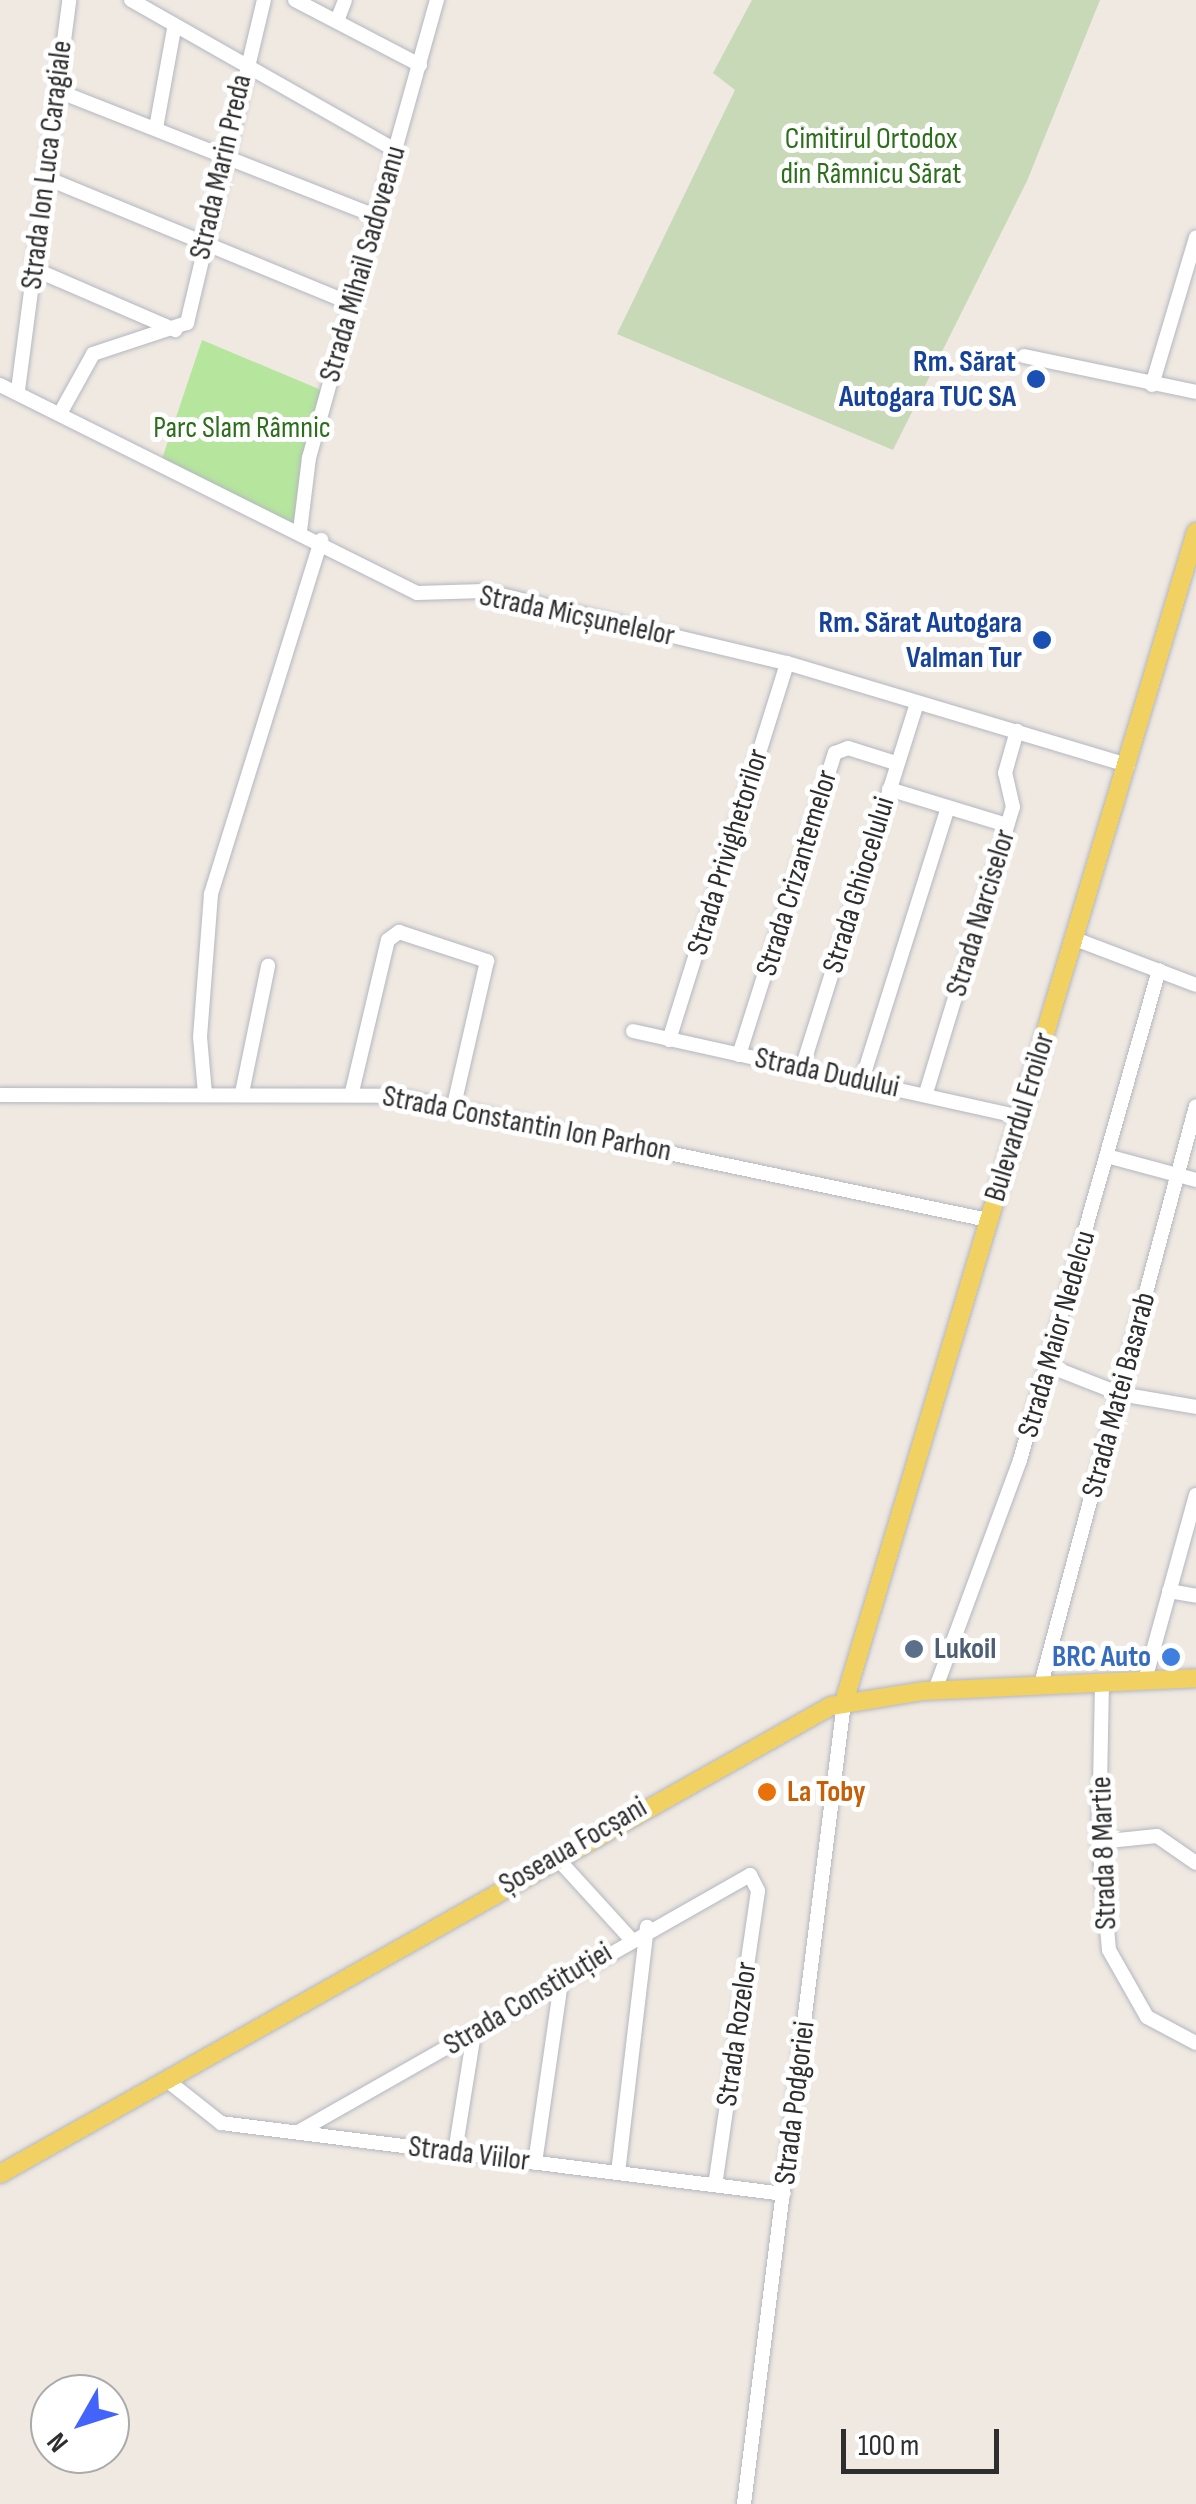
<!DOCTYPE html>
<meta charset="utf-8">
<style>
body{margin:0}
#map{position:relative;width:1196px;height:2504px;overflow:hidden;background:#efe9e1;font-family:"Sofia Sans Condensed",sans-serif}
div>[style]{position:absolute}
.green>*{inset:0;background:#b6e59e}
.cemetery>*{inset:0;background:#c8d9b8}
.roads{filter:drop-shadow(0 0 2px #b4b7c1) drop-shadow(0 0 2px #b4b7c1)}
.minor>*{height:14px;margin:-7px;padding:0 7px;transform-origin:7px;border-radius:7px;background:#fff}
.major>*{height:18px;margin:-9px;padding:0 9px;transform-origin:9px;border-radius:9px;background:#f2d163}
.dots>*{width:28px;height:28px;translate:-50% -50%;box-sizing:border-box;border:5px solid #fff;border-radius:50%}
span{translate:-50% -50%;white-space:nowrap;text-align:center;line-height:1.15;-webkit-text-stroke:10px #fff;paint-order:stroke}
.park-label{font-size:30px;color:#2c6e1b}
.street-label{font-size:30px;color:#2e2e2e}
.transit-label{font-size:30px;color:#164399;font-weight:700}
.right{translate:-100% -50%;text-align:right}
.service-label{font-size:30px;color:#4e5e75;font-weight:700}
.left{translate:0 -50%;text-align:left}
.shop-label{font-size:30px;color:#366cbe;font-weight:700}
.food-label{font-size:30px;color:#c56008;font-weight:700}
.north{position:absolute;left:30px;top:2374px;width:100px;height:100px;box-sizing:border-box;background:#fff;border:2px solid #ababab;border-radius:50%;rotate:231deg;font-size:28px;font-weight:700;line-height:40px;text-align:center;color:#2e2e2e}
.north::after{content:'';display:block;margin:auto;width:35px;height:45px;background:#4264fb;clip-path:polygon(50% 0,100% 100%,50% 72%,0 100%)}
.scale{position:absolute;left:841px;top:2429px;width:158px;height:45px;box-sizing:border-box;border:5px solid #2e2e2e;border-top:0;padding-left:12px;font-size:30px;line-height:35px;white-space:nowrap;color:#2e2e2e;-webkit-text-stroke:8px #fff;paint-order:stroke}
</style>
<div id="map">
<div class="green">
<div style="clip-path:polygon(202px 340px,326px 392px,300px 531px,161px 462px)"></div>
</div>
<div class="cemetery">
<div style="clip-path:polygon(752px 0,1100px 0,1027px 181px,893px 450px,617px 334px,735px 90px,713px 73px)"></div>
</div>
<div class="roads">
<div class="minor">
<div style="left:131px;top:0;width:304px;rotate:29.6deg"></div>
<div style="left:295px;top:0;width:141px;rotate:27.5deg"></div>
<div style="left:337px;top:21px;width:22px;rotate:-69deg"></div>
<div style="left:58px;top:91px;width:341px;rotate:21.5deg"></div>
<div style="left:156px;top:128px;width:101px;rotate:-79.7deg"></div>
<div style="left:44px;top:177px;width:331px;rotate:22.4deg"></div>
<div style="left:34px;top:269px;width:154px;rotate:23.4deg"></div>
<div style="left:1024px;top:356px;width:176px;rotate:11.8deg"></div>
<div style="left:0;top:385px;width:466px;rotate:26.5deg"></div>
<div style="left:417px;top:593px;width:67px;rotate:-1.7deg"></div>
<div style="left:484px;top:591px;width:311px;rotate:13.4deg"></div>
<div style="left:787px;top:663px;width:356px;rotate:16.7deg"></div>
<div style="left:1152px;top:385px;width:154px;rotate:-73.4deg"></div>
<div style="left:18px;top:390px;width:393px;rotate:-82.5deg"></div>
<div style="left:62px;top:410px;width:64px;rotate:-61deg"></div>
<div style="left:93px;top:354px;width:99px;rotate:-18.3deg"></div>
<div style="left:187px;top:323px;width:332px;rotate:-76.6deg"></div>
<div style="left:300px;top:531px;width:74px;rotate:-83deg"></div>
<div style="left:309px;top:458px;width:476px;rotate:-74.4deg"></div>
<div style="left:889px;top:789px;width:123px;rotate:17deg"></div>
<div style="left:1075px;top:939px;width:129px;rotate:20.8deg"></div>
<div style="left:633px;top:1031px;width:396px;rotate:12.5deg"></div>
<div style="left:669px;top:1040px;width:395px;rotate:-72.6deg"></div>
<div style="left:739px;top:1055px;width:317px;rotate:-72.4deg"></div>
<div style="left:835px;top:753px;width:14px;rotate:-21deg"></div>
<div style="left:848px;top:748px;width:50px;rotate:17.4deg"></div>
<div style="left:802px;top:1068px;width:383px;rotate:-72.5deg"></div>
<div style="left:862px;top:1080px;width:285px;rotate:-72.5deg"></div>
<div style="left:352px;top:1092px;width:156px;rotate:-76.7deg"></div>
<div style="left:388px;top:940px;width:14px;rotate:-36deg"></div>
<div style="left:399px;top:932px;width:93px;rotate:18.2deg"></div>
<div style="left:487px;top:961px;width:148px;rotate:102.9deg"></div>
<div style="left:242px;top:1093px;width:130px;rotate:-78.4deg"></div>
<div style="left:926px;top:1093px;width:299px;rotate:-73.1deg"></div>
<div style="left:1013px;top:807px;width:35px;rotate:-103deg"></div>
<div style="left:1005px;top:773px;width:44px;rotate:-74.1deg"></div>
<div style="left:205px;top:1094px;width:57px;rotate:-95deg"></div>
<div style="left:200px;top:1037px;width:143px;rotate:-85.6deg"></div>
<div style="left:211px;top:894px;width:371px;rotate:-72.7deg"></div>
<div style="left:0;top:1095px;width:397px;rotate:0.1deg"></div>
<div style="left:397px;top:1096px;width:604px;rotate:11.85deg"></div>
<div style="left:1107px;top:1156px;width:92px;rotate:15.1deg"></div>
<div style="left:1049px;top:1366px;width:76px;rotate:21.5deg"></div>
<div style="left:1120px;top:1394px;width:77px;rotate:9.7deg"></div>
<div style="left:1169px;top:1591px;width:27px;rotate:10deg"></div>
<div style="left:1145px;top:1680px;width:192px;rotate:-74.6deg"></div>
<div style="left:1102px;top:1682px;width:160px;rotate:91.1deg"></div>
<div style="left:1099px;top:1842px;width:108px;rotate:84.7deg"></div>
<div style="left:1109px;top:1950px;width:77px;rotate:60.4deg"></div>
<div style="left:1147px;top:2017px;width:55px;rotate:28deg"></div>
<div style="left:1041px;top:1684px;width:598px;rotate:-74.99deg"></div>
<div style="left:935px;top:1690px;width:245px;rotate:-69.7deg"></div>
<div style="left:1020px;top:1460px;width:509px;rotate:-74.16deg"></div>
<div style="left:1099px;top:1842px;width:58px;rotate:-5.9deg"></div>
<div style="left:1157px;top:1836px;width:47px;rotate:34.7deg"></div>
<div style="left:555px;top:1856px;width:111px;rotate:47.6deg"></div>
<div style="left:168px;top:2081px;width:68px;rotate:38.4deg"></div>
<div style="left:221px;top:2123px;width:567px;rotate:7.19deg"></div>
<div style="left:298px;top:2132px;width:520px;rotate:-29.62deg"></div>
<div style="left:750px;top:1875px;width:18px;rotate:63deg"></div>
<div style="left:758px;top:1891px;width:297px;rotate:98.3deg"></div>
<div style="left:455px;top:2152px;width:121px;rotate:-80.9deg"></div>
<div style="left:535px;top:2163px;width:183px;rotate:-81.8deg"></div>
<div style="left:618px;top:2173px;width:248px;rotate:-83.3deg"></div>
<div style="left:744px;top:2504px;width:808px;rotate:-82.89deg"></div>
</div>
<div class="major">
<div style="left:844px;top:1702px;width:1222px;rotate:-73.26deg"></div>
<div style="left:0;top:2174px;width:954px;rotate:-29.39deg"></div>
<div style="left:831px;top:1706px;width:94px;rotate:-9.2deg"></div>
<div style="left:924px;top:1691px;width:272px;rotate:-2.7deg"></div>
</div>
</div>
<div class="dots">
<div style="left:1036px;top:379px;background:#1a4fb4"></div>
<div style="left:1042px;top:640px;background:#1a4fb4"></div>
<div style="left:914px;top:1649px;background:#5c6f8a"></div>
<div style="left:1171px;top:1657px;background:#3f7fe0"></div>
<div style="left:767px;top:1792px;background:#e8710a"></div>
</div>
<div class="park-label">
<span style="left:871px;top:156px">Cimitirul Ortodox<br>din Râmnicu Sărat</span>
<span style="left:242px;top:428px">Parc Slam Râmnic</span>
</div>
<div class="street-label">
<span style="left:47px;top:165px;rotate:-83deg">Strada Ion Luca Caragiale</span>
<span style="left:221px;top:167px;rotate:-77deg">Strada Marin Preda</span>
<span style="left:363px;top:264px;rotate:-74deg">Strada Mihail Sadoveanu</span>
<span style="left:577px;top:616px;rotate:12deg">Strada Micșunelelor</span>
<span style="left:728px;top:852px;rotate:-73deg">Strada Privighetorilor</span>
<span style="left:797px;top:873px;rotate:-73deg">Strada Crizantemelor</span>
<span style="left:859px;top:885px;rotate:-73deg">Strada Ghiocelului</span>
<span style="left:981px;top:913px;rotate:-73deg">Strada Narciselor</span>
<span style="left:827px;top:1073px;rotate:12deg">Strada Dudului</span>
<span style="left:1020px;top:1117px;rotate:-73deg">Bulevardul Eroilor</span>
<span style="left:527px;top:1124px;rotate:11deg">Strada Constantin Ion Parhon</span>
<span style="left:1057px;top:1334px;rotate:-74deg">Strada Maior Nedelcu</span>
<span style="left:1119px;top:1395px;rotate:-75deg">Strada Matei Basarab</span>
<span style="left:573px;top:1846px;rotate:-30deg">Șoseaua Focșani</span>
<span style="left:1104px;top:1853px;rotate:-92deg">Strada 8 Martie</span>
<span style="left:528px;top:1999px;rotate:-31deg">Strada Constituției</span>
<span style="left:737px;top:2034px;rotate:-82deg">Strada Rozelor</span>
<span style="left:795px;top:2103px;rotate:-83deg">Strada Podgoriei</span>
<span style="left:469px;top:2154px;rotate:7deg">Strada Viilor</span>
</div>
<div class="transit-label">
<span class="right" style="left:1016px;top:379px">Rm. Sărat<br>Autogara TUC SA</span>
<span class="right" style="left:1022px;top:640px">Rm. Sărat Autogara<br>Valman Tur</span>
</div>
<div class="service-label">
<span class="left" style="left:934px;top:1649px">Lukoil</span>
</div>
<div class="shop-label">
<span class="right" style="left:1151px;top:1657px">BRC Auto</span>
</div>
<div class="food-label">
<span class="left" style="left:787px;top:1792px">La Toby</span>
</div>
<div class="north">N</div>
<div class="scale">100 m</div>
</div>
